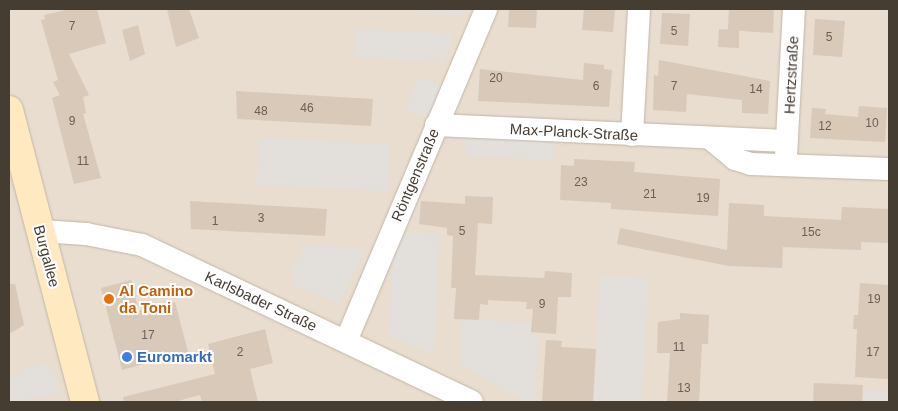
<!DOCTYPE html>
<meta charset="utf-8">
<style>
body{margin:0}
#map{position:relative;width:898px;height:411px;overflow:hidden;background:#f3ece2;font-family:Arial,sans-serif}
div>[style]{position:absolute}
.residential>*{inset:0;background:#e8ddcf}
.parking>*{inset:0;background:#e3dfdb}
.building>*{inset:0;background:#d9c9b9}
.roads{filter:drop-shadow(0 0 1px #c2b6a7) drop-shadow(0 0 1px #c2b6a7)}
.street>*{height:22px;margin:-11px;padding:0 11px;transform-origin:11px;border-radius:11px;background:#fff}
.secondary>*{height:28px;margin:-14px;padding:0 14px;transform-origin:14px;border-radius:14px;background:#ffe9c0}
.dots>*{width:14px;height:14px;translate:-50% -50%;box-sizing:border-box;border:2px solid #fff;border-radius:50%}
span{translate:-50% -50%;white-space:nowrap;text-align:center;line-height:1.15;-webkit-text-stroke:4px #fff;paint-order:stroke}
.number-label{font-size:12px;color:#6a5f54}
.number-label span{-webkit-text-stroke-width:0}
.street-label{font-size:15px;color:#453c32}
.food-label{font-size:15px;color:#c56008;font-weight:700}
.left{translate:0 -50%;text-align:left}
.shop-label{font-size:15px;color:#366cbe;font-weight:700}
.frame{position:absolute;inset:0;border:10px solid #453c32;pointer-events:none}
</style>
<div id="map">
<div class="residential">
<div style="clip-path:polygon(9px 9px,889px 9px,889px 402px,9px 402px)"></div>
</div>
<div class="parking">
<div style="clip-path:polygon(420px 9px,465px 9px,464px 16px,420px 13px)"></div>
<div style="clip-path:polygon(355px 29px,453px 34px,444px 63px,354px 57px)"></div>
<div style="clip-path:polygon(418px 77px,451px 89px,438px 120px,406px 110px)"></div>
<div style="clip-path:polygon(456px 126px,555px 131px,553px 160px,469px 156px)"></div>
<div style="clip-path:polygon(259px 138px,390px 144px,387px 191px,256px 185px)"></div>
<div style="clip-path:polygon(394px 232px,439px 234px,434px 354px,389px 337px)"></div>
<div style="clip-path:polygon(301px 245px,365px 248px,339px 304px,292px 284px,293px 260px,301px 260px)"></div>
<div style="clip-path:polygon(600px 276px,649px 278px,641px 402px,593px 402px)"></div>
<div style="clip-path:polygon(462px 319px,532px 323px,531px 332px,539px 333px,535px 402px,526px 402px,460px 364px)"></div>
<div style="clip-path:polygon(47px 363px,49px 369px,53px 368px,59px 393px,9px 402px,9px 380px,28px 368px)"></div>
<div style="clip-path:polygon(864px 390px,889px 391px,889px 402px,863px 402px)"></div>
</div>
<div class="building">
<div style="clip-path:polygon(70px 9px,97px 9px,106px 43px,69px 54px,89px 95px,83px 97px,86px 113px,83px 114px,101px 178px,74px 184px,52px 98px,60px 95px,53px 82px,58px 80px,41px 20px,45px 19px,44px 15px)"></div>
<div style="clip-path:polygon(167px 9px,189px 9px,199px 38px,176px 47px)"></div>
<div style="clip-path:polygon(509px 9px,537px 9px,536px 28px,508px 27px)"></div>
<div style="clip-path:polygon(584px 9px,615px 9px,613px 32px,582px 30px)"></div>
<div style="clip-path:polygon(729px 9px,774px 9px,773px 33px,728px 30px)"></div>
<div style="clip-path:polygon(662px 13px,690px 14px,688px 46px,660px 44px)"></div>
<div style="clip-path:polygon(815px 19px,845px 21px,842px 57px,813px 55px)"></div>
<div style="clip-path:polygon(138px 25px,145px 54px,130px 61px,122px 30px)"></div>
<div style="clip-path:polygon(719px 29px,739px 30px,739px 48px,718px 47px)"></div>
<div style="clip-path:polygon(659px 60px,770px 81px,768px 114px,742px 113px,742px 100px,687px 94px,686px 112px,653px 110px,654px 75px,658px 76px)"></div>
<div style="clip-path:polygon(584px 63px,604px 65px,604px 69px,612px 70px,609px 107px,478px 101px,480px 69px,583px 80px)"></div>
<div style="clip-path:polygon(236px 91px,373px 99px,371px 126px,237px 119px)"></div>
<div style="clip-path:polygon(859px 106px,887px 108px,885px 142px,810px 138px,812px 108px,826px 109px,825px 114px,858px 117px)"></div>
<div style="clip-path:polygon(574px 159px,635px 162px,634px 172px,720px 179px,718px 216px,611px 209px,611px 203px,560px 200px,561px 165px,574px 166px)"></div>
<div style="clip-path:polygon(465px 196px,493px 197px,492px 224px,478px 223px,475px 275px,544px 278px,545px 271px,572px 273px,571px 297px,558px 297px,556px 334px,531px 332px,533px 309px,526px 309px,527px 302px,488px 300px,488px 305px,480px 304px,479px 320px,454px 319px,456px 288px,451px 288px,453px 236px,447px 235px,447px 228px,419px 224px,421px 201px,465px 204px)"></div>
<div style="clip-path:polygon(190px 201px,327px 209px,325px 236px,191px 229px)"></div>
<div style="clip-path:polygon(729px 203px,764px 205px,764px 216px,841px 220px,842px 207px,889px 209px,889px 243px,861px 242px,861px 250px,783px 247px,782px 268px,729px 266px,617px 244px,620px 228px,727px 250px)"></div>
<div style="clip-path:polygon(131px 280px,139px 311px,175px 302px,188px 352px,122px 370px,101px 288px)"></div>
<div style="clip-path:polygon(860px 283px,889px 285px,888px 379px,855px 377px,857px 329px,853px 329px,854px 315px,858px 315px)"></div>
<div style="clip-path:polygon(9px 284px,15px 284px,24px 325px,9px 334px)"></div>
<div style="clip-path:polygon(680px 313px,709px 315px,708px 344px,702px 344px,699px 402px,667px 402px,670px 353px,657px 353px,658px 322px,680px 319px)"></div>
<div style="clip-path:polygon(265px 329px,273px 363px,250px 369px,258px 402px,202px 402px,200px 395px,174px 402px,124px 402px,123px 397px,215px 374px,208px 344px)"></div>
<div style="clip-path:polygon(546px 340px,562px 341px,561px 347px,596px 349px,593px 402px,542px 402px)"></div>
<div style="clip-path:polygon(814px 383px,863px 385px,862px 402px,813px 402px)"></div>
</div>
<div class="roads">
<div class="street">
<div style="left:436px;top:125px;width:351px;rotate:2.6deg"></div>
<div style="left:632px;top:135px;width:126px;rotate:-86.8deg"></div>
<div style="left:711px;top:139px;width:31px;rotate:40deg"></div>
<div style="left:735px;top:159px;width:17px;rotate:17deg"></div>
<div style="left:751px;top:164px;width:138px;rotate:2.1deg"></div>
<div style="left:786px;top:156px;width:147px;rotate:-86.9deg"></div>
<div style="left:41px;top:231px;width:45px;rotate:3.8deg"></div>
<div style="left:86px;top:234px;width:57px;rotate:11.1deg"></div>
<div style="left:142px;top:245px;width:365px;rotate:25.4deg"></div>
<div style="left:346px;top:341px;width:360px;rotate:-67.1deg"></div>
</div>
<div class="secondary">
<div style="left:9px;top:110px;width:302px;rotate:75.4deg"></div>
</div>
</div>
<div class="dots">
<div style="left:109px;top:299px;background:#e8710a"></div>
<div style="left:127px;top:357px;background:#3f7fe0"></div>
</div>
<div class="number-label">
<span style="left:72px;top:27px">7</span>
<span style="left:674px;top:32px">5</span>
<span style="left:829px;top:38px">5</span>
<span style="left:496px;top:79px">20</span>
<span style="left:596px;top:87px">6</span>
<span style="left:674px;top:87px">7</span>
<span style="left:756px;top:90px">14</span>
<span style="left:307px;top:109px">46</span>
<span style="left:261px;top:112px">48</span>
<span style="left:72px;top:122px">9</span>
<span style="left:872px;top:124px">10</span>
<span style="left:825px;top:127px">12</span>
<span style="left:83px;top:162px">11</span>
<span style="left:581px;top:183px">23</span>
<span style="left:650px;top:195px">21</span>
<span style="left:703px;top:199px">19</span>
<span style="left:261px;top:219px">3</span>
<span style="left:215px;top:222px">1</span>
<span style="left:462px;top:232px">5</span>
<span style="left:811px;top:233px">15c</span>
<span style="left:874px;top:300px">19</span>
<span style="left:542px;top:305px">9</span>
<span style="left:148px;top:336px">17</span>
<span style="left:679px;top:348px">11</span>
<span style="left:240px;top:353px">2</span>
<span style="left:873px;top:353px">17</span>
<span style="left:684px;top:389px">13</span>
</div>
<div class="street-label">
<span style="left:791px;top:75px;rotate:-87deg">Hertzstraße</span>
<span style="left:574px;top:132px;rotate:3deg">Max-Planck-Straße</span>
<span style="left:415px;top:175px;rotate:-67deg">Röntgenstraße</span>
<span style="left:47px;top:256px;rotate:75deg">Burgallee</span>
<span style="left:261px;top:301px;rotate:25deg">Karlsbader Straße</span>
</div>
<div class="food-label">
<span class="left" style="left:119px;top:299px">Al Camino<br>da Toni</span>
</div>
<div class="shop-label">
<span class="left" style="left:137px;top:357px">Euromarkt</span>
</div>
<div class="frame"></div>
</div>
